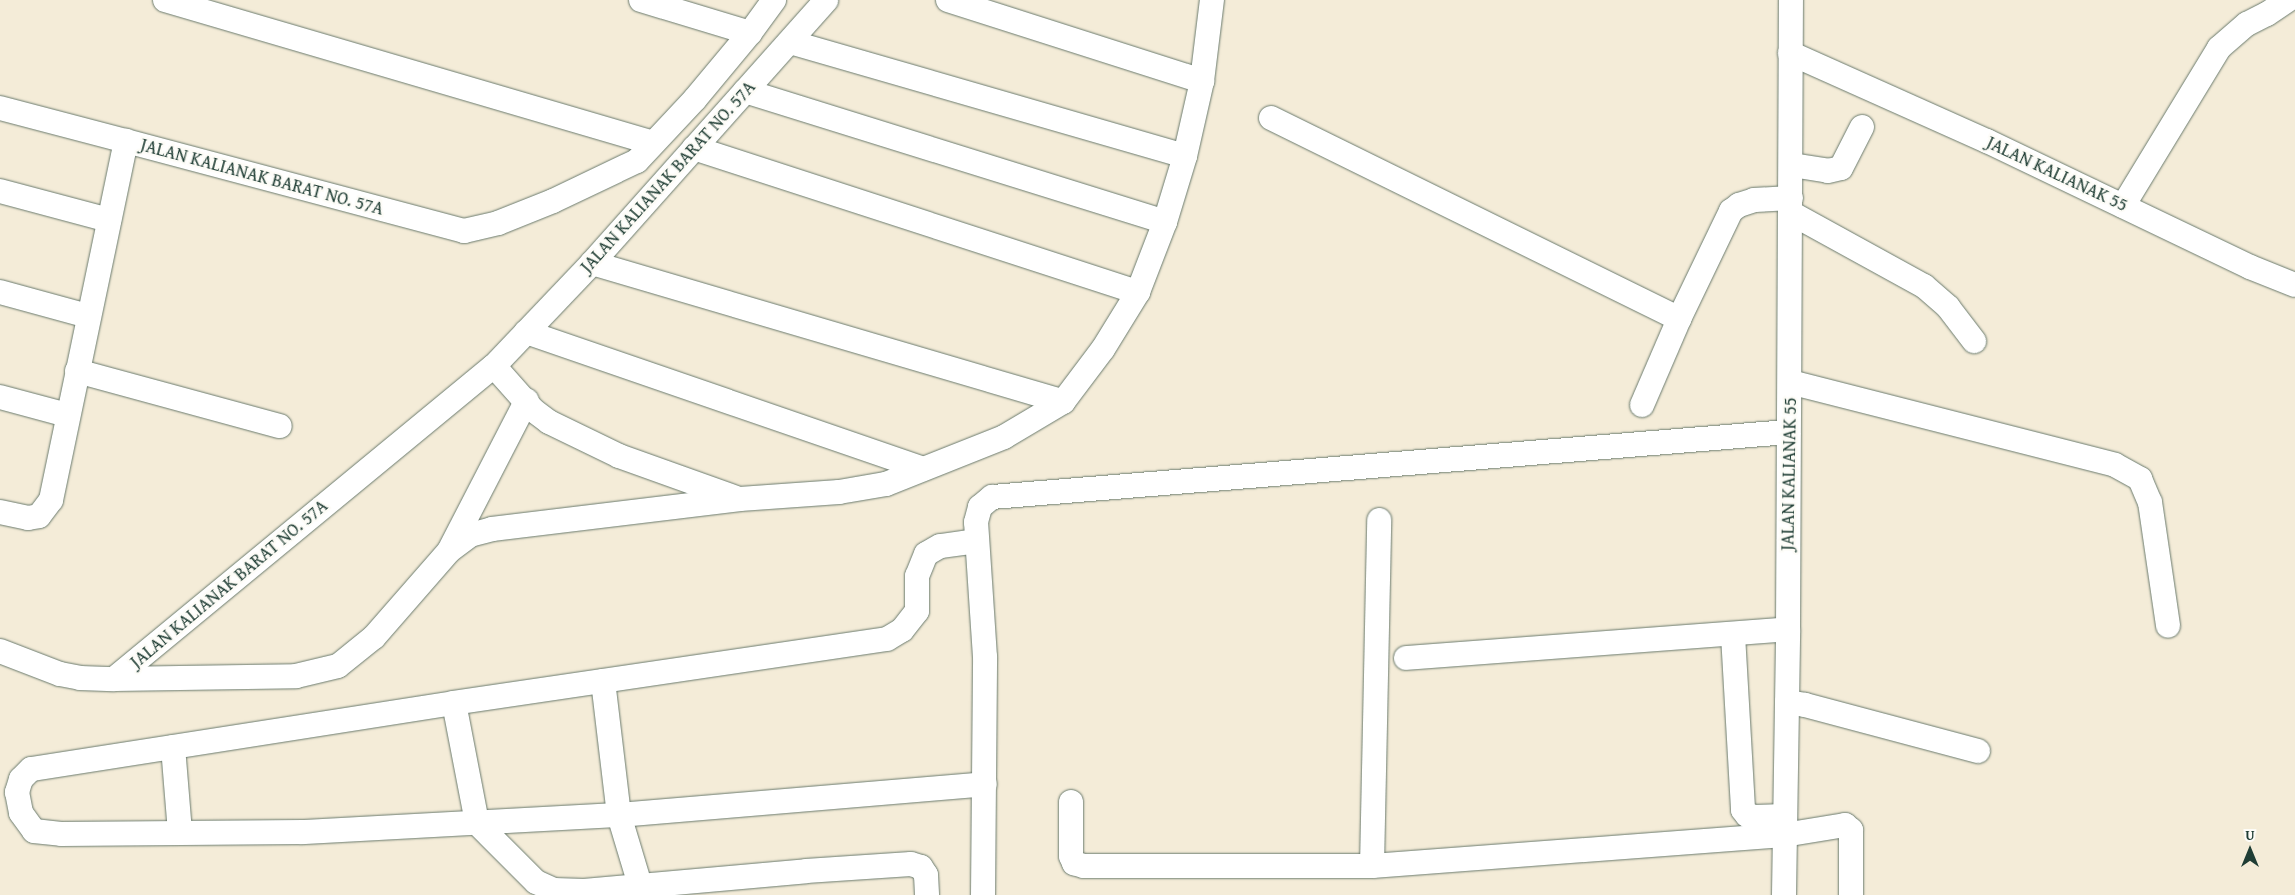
<!DOCTYPE html>
<style>
body{margin:0}
#map{position:relative;width:2295px;height:895px;overflow:hidden;background:#f4ecd8;font-family:"Gentium Book Plus",serif}
div>[style]{position:absolute}
.roads{filter:drop-shadow(0 0 1px #6a7a6d) drop-shadow(0 0 1px #6a7a6d)}
.minor>*{height:24px;margin:-12px;padding:0 12px;transform-origin:12px;border-radius:12px;background:#fff}
span{translate:-50% -50%;white-space:nowrap;text-align:center;line-height:1.15;-webkit-text-stroke:4.5px #fdfcf7;paint-order:stroke}
.street-label{font-size:18px;color:#1f3d34}
.north{position:absolute;left:2225px;top:825px;width:50px;height:50px;-webkit-text-stroke:4px #fdfcf7;paint-order:stroke;rotate:0deg;font-size:14px;font-weight:700;line-height:20px;text-align:center;color:#1f3d34}
.north::after{content:'';display:block;margin:auto;width:18px;height:22px;background:#1f3d34;clip-path:polygon(50% 0,100% 100%,50% 72%,0 100%)}
</style>
<div id="map">
<div class="roads">
<div class="minor">
<div style="left:165px;top:0;width:509px;rotate:16.33deg"></div>
<div style="left:641px;top:0;width:114px;rotate:16.8deg"></div>
<div style="left:948px;top:0;width:267px;rotate:17.7deg"></div>
<div style="left:790px;top:42px;width:411px;rotate:16.1deg"></div>
<div style="left:1790px;top:53px;width:216px;rotate:24.1deg"></div>
<div style="left:1987px;top:141px;width:292px;rotate:25.6deg"></div>
<div style="left:2250px;top:267px;width:48px;rotate:21.8deg"></div>
<div style="left:745px;top:91px;width:440px;rotate:17.3deg"></div>
<div style="left:0;top:108px;width:130px;rotate:14.7deg"></div>
<div style="left:1271px;top:118px;width:455px;rotate:26.2deg"></div>
<div style="left:1679px;top:319px;width:120px;rotate:-64.3deg"></div>
<div style="left:1731px;top:211px;width:10px;rotate:-37deg"></div>
<div style="left:1739px;top:205px;width:16px;rotate:-18deg"></div>
<div style="left:1754px;top:200px;width:37px;rotate:-3deg"></div>
<div style="left:694px;top:148px;width:467px;rotate:18deg"></div>
<div style="left:1792px;top:165px;width:36px;rotate:9deg"></div>
<div style="left:1828px;top:171px;width:13px;rotate:-13deg"></div>
<div style="left:1841px;top:168px;width:46px;rotate:-62.9deg"></div>
<div style="left:0;top:191px;width:113px;rotate:14.9deg"></div>
<div style="left:2123px;top:206px;width:185px;rotate:-58.7deg"></div>
<div style="left:2219px;top:48px;width:37px;rotate:-41deg"></div>
<div style="left:2247px;top:24px;width:22px;rotate:-27deg"></div>
<div style="left:2267px;top:14px;width:25px;rotate:-34deg"></div>
<div style="left:1791px;top:213px;width:152px;rotate:28.8deg"></div>
<div style="left:1924px;top:286px;width:32px;rotate:41deg"></div>
<div style="left:1948px;top:307px;width:43px;rotate:52.6deg"></div>
<div style="left:592px;top:263px;width:491px;rotate:16.4deg"></div>
<div style="left:0;top:292px;width:91px;rotate:15.3deg"></div>
<div style="left:526px;top:332px;width:420px;rotate:19deg"></div>
<div style="left:494px;top:366px;width:59px;rotate:48.4deg"></div>
<div style="left:533px;top:410px;width:20px;rotate:37deg"></div>
<div style="left:549px;top:422px;width:78px;rotate:25.9deg"></div>
<div style="left:619px;top:456px;width:124px;rotate:19.7deg"></div>
<div style="left:77px;top:371px;width:210px;rotate:15.2deg"></div>
<div style="left:1790px;top:382px;width:335px;rotate:14.3deg"></div>
<div style="left:2115px;top:465px;width:29px;rotate:29deg"></div>
<div style="left:2140px;top:479px;width:25px;rotate:67deg"></div>
<div style="left:2150px;top:502px;width:125px;rotate:81.7deg"></div>
<div style="left:0;top:397px;width:69px;rotate:15deg"></div>
<div style="left:1642px;top:405px;width:94px;rotate:-66.7deg"></div>
<div style="left:0;top:512px;width:29px;rotate:12deg"></div>
<div style="left:28px;top:518px;width:11px;rotate:-10deg"></div>
<div style="left:39px;top:516px;width:20px;rotate:-53deg"></div>
<div style="left:51px;top:500px;width:367px;rotate:-78.2deg"></div>
<div style="left:126px;top:141px;width:350px;rotate:14.9deg"></div>
<div style="left:464px;top:231px;width:35px;rotate:-13deg"></div>
<div style="left:498px;top:223px;width:59px;rotate:-21.8deg"></div>
<div style="left:553px;top:201px;width:93px;rotate:-25.5deg"></div>
<div style="left:637px;top:161px;width:85px;rotate:-46.9deg"></div>
<div style="left:695px;top:99px;width:86px;rotate:-50.2deg"></div>
<div style="left:750px;top:33px;width:41px;rotate:-54deg"></div>
<div style="left:977px;top:541px;width:37px;rotate:172deg"></div>
<div style="left:940px;top:546px;width:16px;rotate:150deg"></div>
<div style="left:926px;top:554px;width:24px;rotate:112deg"></div>
<div style="left:917px;top:576px;width:35px;rotate:90deg"></div>
<div style="left:917px;top:611px;width:24px;rotate:128deg"></div>
<div style="left:902px;top:630px;width:17px;rotate:149deg"></div>
<div style="left:887px;top:639px;width:438px;rotate:171.6deg"></div>
<div style="left:454px;top:703px;width:428px;rotate:171.1deg"></div>
<div style="left:31px;top:769px;width:14px;rotate:135deg"></div>
<div style="left:21px;top:779px;width:14px;rotate:107deg"></div>
<div style="left:17px;top:792px;width:21px;rotate:79deg"></div>
<div style="left:21px;top:813px;width:22px;rotate:54deg"></div>
<div style="left:34px;top:831px;width:27px;rotate:6deg"></div>
<div style="left:61px;top:834px;width:242px;rotate:-0.5deg"></div>
<div style="left:303px;top:832px;width:316px;rotate:-3.1deg"></div>
<div style="left:619px;top:815px;width:367px;rotate:-4.8deg"></div>
<div style="left:451px;top:547px;width:165px;rotate:-62.7deg"></div>
<div style="left:1733px;top:635px;width:175px;rotate:86.7deg"></div>
<div style="left:1743px;top:810px;width:6px;rotate:51deg"></div>
<div style="left:1747px;top:815px;width:8px;rotate:14deg"></div>
<div style="left:1755px;top:817px;width:30px;rotate:-2deg"></div>
<div style="left:0;top:651px;width:64px;rotate:21deg"></div>
<div style="left:60px;top:674px;width:20px;rotate:11deg"></div>
<div style="left:80px;top:678px;width:34px;rotate:2deg"></div>
<div style="left:114px;top:679px;width:492px;rotate:-39.5deg"></div>
<div style="left:494px;top:366px;width:142px;rotate:-46.4deg"></div>
<div style="left:592px;top:263px;width:352px;rotate:-48.3deg"></div>
<div style="left:1406px;top:658px;width:383px;rotate:-4.3deg"></div>
<div style="left:114px;top:679px;width:182px;rotate:-0.9deg"></div>
<div style="left:296px;top:676px;width:43px;rotate:-13.4deg"></div>
<div style="left:338px;top:666px;width:46px;rotate:-38.9deg"></div>
<div style="left:374px;top:637px;width:114px;rotate:-48.9deg"></div>
<div style="left:449px;top:551px;width:26px;rotate:-37deg"></div>
<div style="left:470px;top:535px;width:23px;rotate:-15deg"></div>
<div style="left:492px;top:529px;width:250px;rotate:-6.9deg"></div>
<div style="left:740px;top:499px;width:99px;rotate:-4deg"></div>
<div style="left:839px;top:492px;width:48px;rotate:-9.7deg"></div>
<div style="left:886px;top:484px;width:127px;rotate:-21.7deg"></div>
<div style="left:1004px;top:437px;width:69px;rotate:-30.7deg"></div>
<div style="left:1063px;top:402px;width:66px;rotate:-53deg"></div>
<div style="left:1103px;top:349px;width:67px;rotate:-58.4deg"></div>
<div style="left:1138px;top:292px;width:75px;rotate:-68.9deg"></div>
<div style="left:1165px;top:222px;width:69px;rotate:-73.1deg"></div>
<div style="left:1185px;top:156px;width:77px;rotate:-77.2deg"></div>
<div style="left:1202px;top:81px;width:82px;rotate:-83deg"></div>
<div style="left:603px;top:681px;width:135px;rotate:83.2deg"></div>
<div style="left:619px;top:815px;width:73px;rotate:73.3deg"></div>
<div style="left:640px;top:885px;width:11px;rotate:63deg"></div>
<div style="left:1787px;top:702px;width:18px;rotate:9deg"></div>
<div style="left:1805px;top:705px;width:179px;rotate:14.9deg"></div>
<div style="left:454px;top:703px;width:122px;rotate:79.1deg"></div>
<div style="left:477px;top:823px;width:83px;rotate:45deg"></div>
<div style="left:536px;top:882px;width:20px;rotate:24deg"></div>
<div style="left:554px;top:890px;width:30px;rotate:2deg"></div>
<div style="left:584px;top:891px;width:223px;rotate:-5.1deg"></div>
<div style="left:806px;top:871px;width:105px;rotate:-3.8deg"></div>
<div style="left:911px;top:864px;width:10px;rotate:17deg"></div>
<div style="left:921px;top:867px;width:9px;rotate:58deg"></div>
<div style="left:926px;top:875px;width:20px;rotate:87deg"></div>
<div style="left:173px;top:747px;width:86px;rotate:85.3deg"></div>
<div style="left:1071px;top:802px;width:54px;rotate:90deg"></div>
<div style="left:1071px;top:856px;width:8px;rotate:67deg"></div>
<div style="left:1074px;top:863px;width:10px;rotate:17deg"></div>
<div style="left:1084px;top:866px;width:288px"></div>
<div style="left:1372px;top:866px;width:413px;rotate:-4.3deg"></div>
<div style="left:1784px;top:835px;width:62px;rotate:-9.3deg"></div>
<div style="left:1845px;top:825px;width:8px;rotate:40deg"></div>
<div style="left:1851px;top:830px;width:65px;rotate:90deg"></div>
<div style="left:1372px;top:866px;width:346px;rotate:-88.8deg"></div>
<div style="left:983px;top:895px;width:238px;rotate:-89.5deg"></div>
<div style="left:985px;top:657px;width:135px;rotate:-93.8deg"></div>
<div style="left:976px;top:522px;width:16px;rotate:-75deg"></div>
<div style="left:980px;top:507px;width:16px;rotate:-40deg"></div>
<div style="left:992px;top:497px;width:799px;rotate:-4.67deg"></div>
<div style="left:1784px;top:895px;width:266px;rotate:-89.1deg"></div>
<div style="left:1788px;top:629px;width:629px;rotate:-89.73deg"></div>
</div>
</div>
<div class="street-label">
<span style="left:2057px;top:174px;rotate:25deg">JALAN KALIANAK 55</span>
<span style="left:262px;top:177px;rotate:15deg">JALAN KALIANAK BARAT NO. 57A</span>
<span style="left:668px;top:177px;rotate:-48deg">JALAN KALIANAK BARAT NO. 57A</span>
<span style="left:1789px;top:474px;rotate:-89deg">JALAN KALIANAK 55</span>
<span style="left:229px;top:584px;rotate:-40deg">JALAN KALIANAK BARAT NO. 57A</span>
</div>
<div class="north">U</div>
</div>
